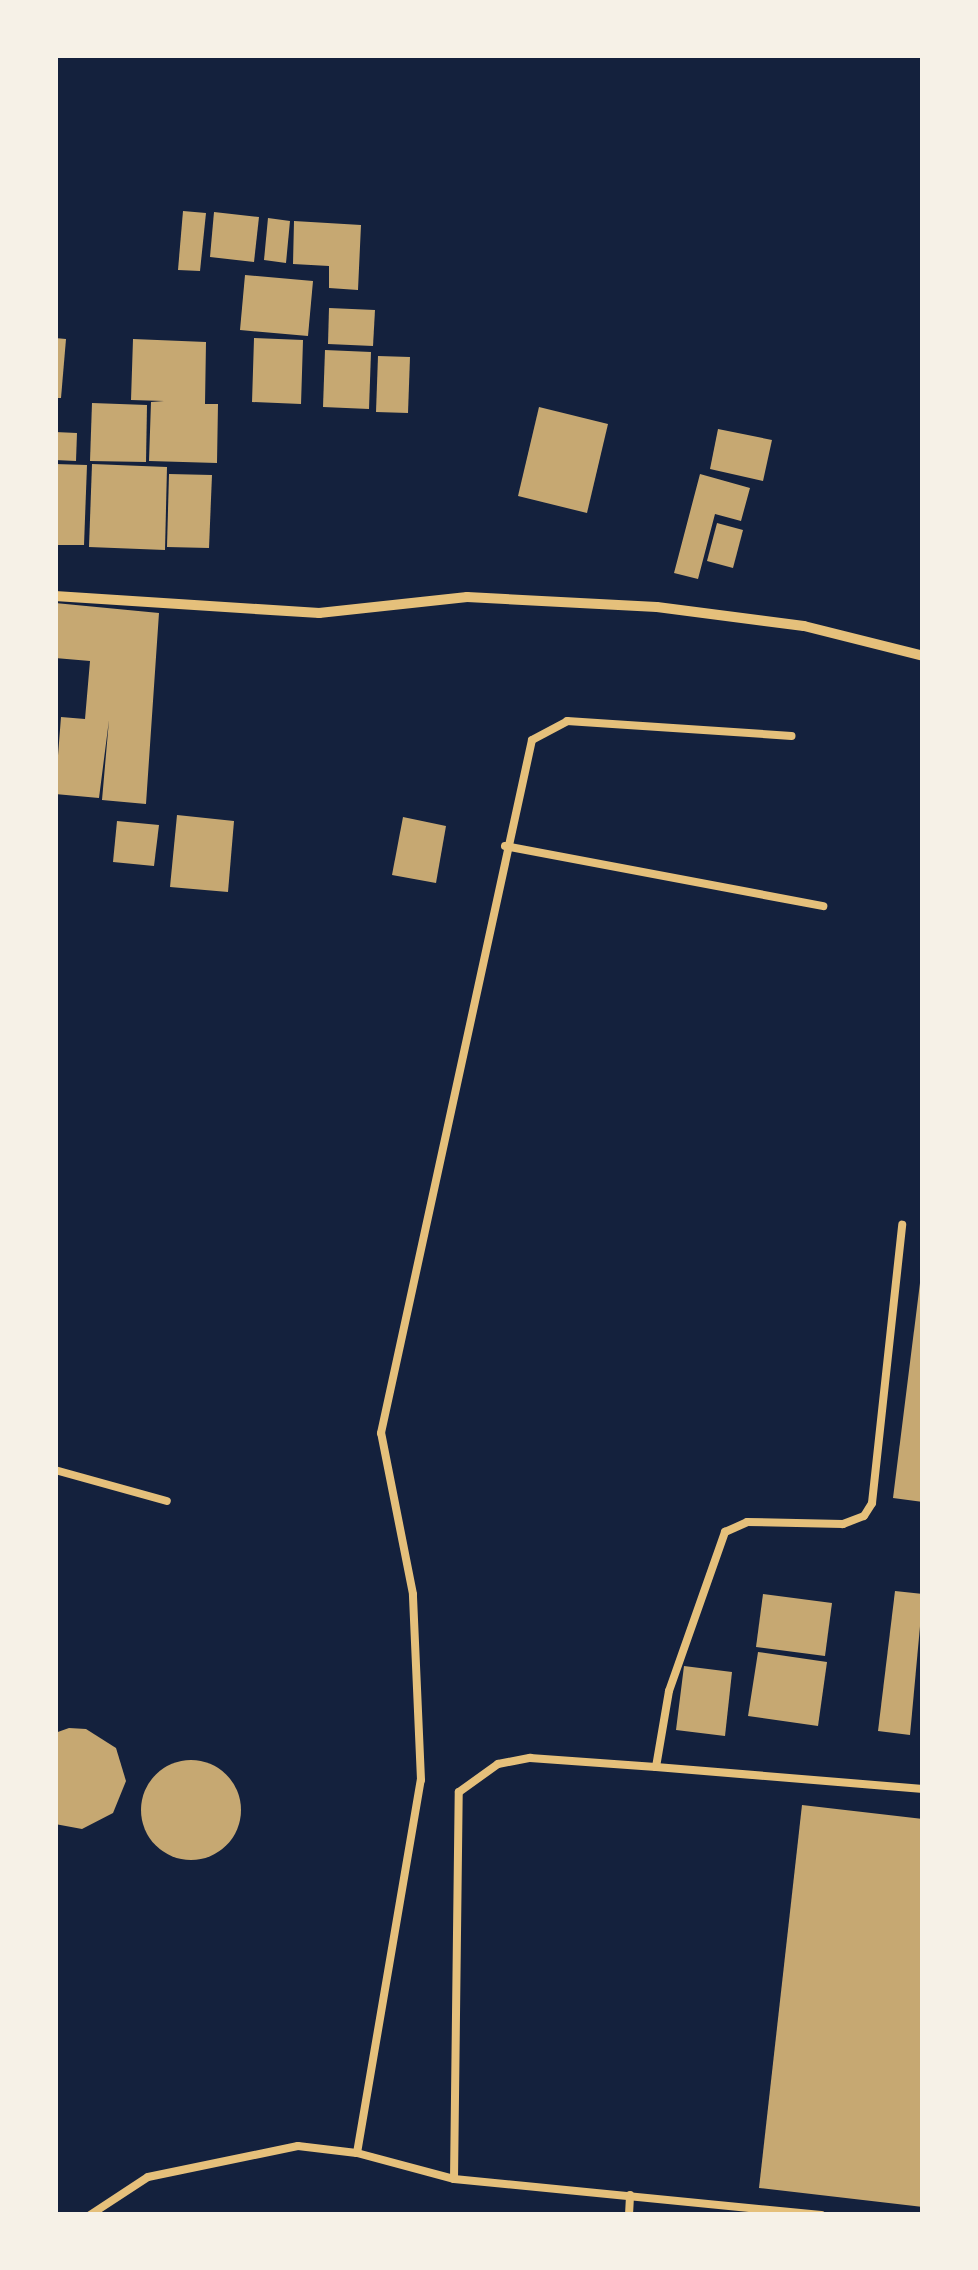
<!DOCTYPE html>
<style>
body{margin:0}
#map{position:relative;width:978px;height:2270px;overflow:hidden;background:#14213d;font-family:"Alegreya Sans",sans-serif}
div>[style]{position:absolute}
.building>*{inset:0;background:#c6a872}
.round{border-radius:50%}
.service>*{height:8px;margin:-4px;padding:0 4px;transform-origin:4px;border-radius:4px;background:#e5c07b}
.minor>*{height:10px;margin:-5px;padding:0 5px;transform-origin:5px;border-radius:5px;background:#e5c07b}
span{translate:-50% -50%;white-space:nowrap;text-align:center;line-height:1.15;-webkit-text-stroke:8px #f6f1e7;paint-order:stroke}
.frame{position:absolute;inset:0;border:58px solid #f6f1e7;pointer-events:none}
</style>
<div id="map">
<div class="building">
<div style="clip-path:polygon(183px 211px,206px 213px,200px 271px,178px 270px)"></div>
<div style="clip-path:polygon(214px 212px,259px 217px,254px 262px,210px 257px)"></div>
<div style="clip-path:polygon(268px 218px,290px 221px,286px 263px,264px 260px)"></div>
<div style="clip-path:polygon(294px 221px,361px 225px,358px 290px,329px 288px,329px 266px,293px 264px)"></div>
<div style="clip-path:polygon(245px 275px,313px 281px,308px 336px,240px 330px)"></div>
<div style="clip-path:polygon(329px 308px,375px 310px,373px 346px,328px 344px)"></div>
<div style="clip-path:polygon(55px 338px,66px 339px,61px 398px,55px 398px)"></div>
<div style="clip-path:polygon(254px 338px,303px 340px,301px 404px,252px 402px)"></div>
<div style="clip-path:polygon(133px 339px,206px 342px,205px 404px,218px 404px,217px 463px,149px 461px,151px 402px,164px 401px,131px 400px)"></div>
<div style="clip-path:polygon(325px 350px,371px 352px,369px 409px,323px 407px)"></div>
<div style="clip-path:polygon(378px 356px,410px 357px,408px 413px,376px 412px)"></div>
<div style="clip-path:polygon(92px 403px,147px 405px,146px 462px,90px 461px)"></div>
<div style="clip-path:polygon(539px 407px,608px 424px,587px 513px,518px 496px)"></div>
<div style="clip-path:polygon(718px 429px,772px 440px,763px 481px,710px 469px)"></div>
<div style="clip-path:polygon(55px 432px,77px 433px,76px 461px,55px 460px)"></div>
<div style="clip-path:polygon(55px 464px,87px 465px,84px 545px,55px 545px)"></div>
<div style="clip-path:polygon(92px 464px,167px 467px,165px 550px,89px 547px)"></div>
<div style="clip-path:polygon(169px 474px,212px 475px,209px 548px,167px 547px)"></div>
<div style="clip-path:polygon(700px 474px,750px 488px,741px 521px,715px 514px,698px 579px,674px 573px)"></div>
<div style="clip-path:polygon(717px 523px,743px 530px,733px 568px,707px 561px)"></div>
<div style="clip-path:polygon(55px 603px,159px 613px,146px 804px,102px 800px,109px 720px,99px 798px,55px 794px,61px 717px,85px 719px,90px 661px,55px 658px)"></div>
<div style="clip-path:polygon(177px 815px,234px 821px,228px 892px,170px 887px)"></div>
<div style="clip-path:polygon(403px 817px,446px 826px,436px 883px,392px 875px)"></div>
<div style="clip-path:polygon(117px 821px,159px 825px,154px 866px,113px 862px)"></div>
<div style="clip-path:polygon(921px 1275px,923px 1275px,923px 1502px,893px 1498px)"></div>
<div style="clip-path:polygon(895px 1591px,923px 1594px,910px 1735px,878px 1731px)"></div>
<div style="clip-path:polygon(763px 1594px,832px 1603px,825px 1656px,756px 1647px)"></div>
<div style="clip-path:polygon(758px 1652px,827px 1662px,818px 1726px,748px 1716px)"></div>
<div style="clip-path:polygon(684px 1666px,732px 1672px,725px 1736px,676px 1730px)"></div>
<div style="clip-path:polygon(69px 1728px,86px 1729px,116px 1748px,126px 1781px,113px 1813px,82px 1829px,55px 1824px,55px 1733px)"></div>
<div class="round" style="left:141px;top:1760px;width:100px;height:100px"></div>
<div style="clip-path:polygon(802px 1805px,923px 1819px,923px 2207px,759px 2188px)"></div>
</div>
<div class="service">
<div style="left:505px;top:846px;width:324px;rotate:10.7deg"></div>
<div style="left:55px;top:1470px;width:116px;rotate:15.5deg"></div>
<div style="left:656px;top:1767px;width:268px;rotate:4.7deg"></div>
<div style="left:357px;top:2153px;width:378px;rotate:-80.3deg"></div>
<div style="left:421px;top:1780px;width:186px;rotate:-92.5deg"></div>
<div style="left:413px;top:1594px;width:164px;rotate:-101.2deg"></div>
<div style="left:381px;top:1433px;width:709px;rotate:-77.71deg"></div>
<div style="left:532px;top:740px;width:40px;rotate:-28deg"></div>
<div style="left:567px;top:721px;width:225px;rotate:3.8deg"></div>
<div style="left:454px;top:2179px;width:387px;rotate:-89.3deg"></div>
<div style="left:459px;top:1792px;width:48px;rotate:-35.7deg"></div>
<div style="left:498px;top:1764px;width:33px;rotate:-11deg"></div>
<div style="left:530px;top:1758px;width:126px;rotate:4.1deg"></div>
<div style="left:656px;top:1767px;width:77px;rotate:-80.3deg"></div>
<div style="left:669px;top:1691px;width:169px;rotate:-70.6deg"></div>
<div style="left:725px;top:1532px;width:24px;rotate:-24deg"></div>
<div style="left:747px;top:1522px;width:96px;rotate:1.2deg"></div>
<div style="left:843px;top:1524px;width:22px;rotate:-21deg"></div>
<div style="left:864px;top:1516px;width:15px;rotate:-58deg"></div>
<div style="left:872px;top:1503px;width:280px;rotate:-83.8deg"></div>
<div style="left:90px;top:2215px;width:69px;rotate:-33.2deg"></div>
<div style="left:148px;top:2177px;width:153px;rotate:-11.7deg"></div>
<div style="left:298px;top:2146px;width:59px;rotate:6.8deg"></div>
<div style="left:357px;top:2153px;width:100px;rotate:15deg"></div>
<div style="left:454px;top:2179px;width:369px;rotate:5.6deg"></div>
<div style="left:629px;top:2215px;width:20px;rotate:-87deg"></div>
</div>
<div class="minor">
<div style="left:55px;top:596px;width:265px;rotate:3.7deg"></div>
<div style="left:319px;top:613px;width:149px;rotate:-6.2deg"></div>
<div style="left:467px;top:597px;width:190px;rotate:3deg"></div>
<div style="left:657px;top:607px;width:148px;rotate:7.4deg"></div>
<div style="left:804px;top:626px;width:123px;rotate:14.1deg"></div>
</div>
<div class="frame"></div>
</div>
